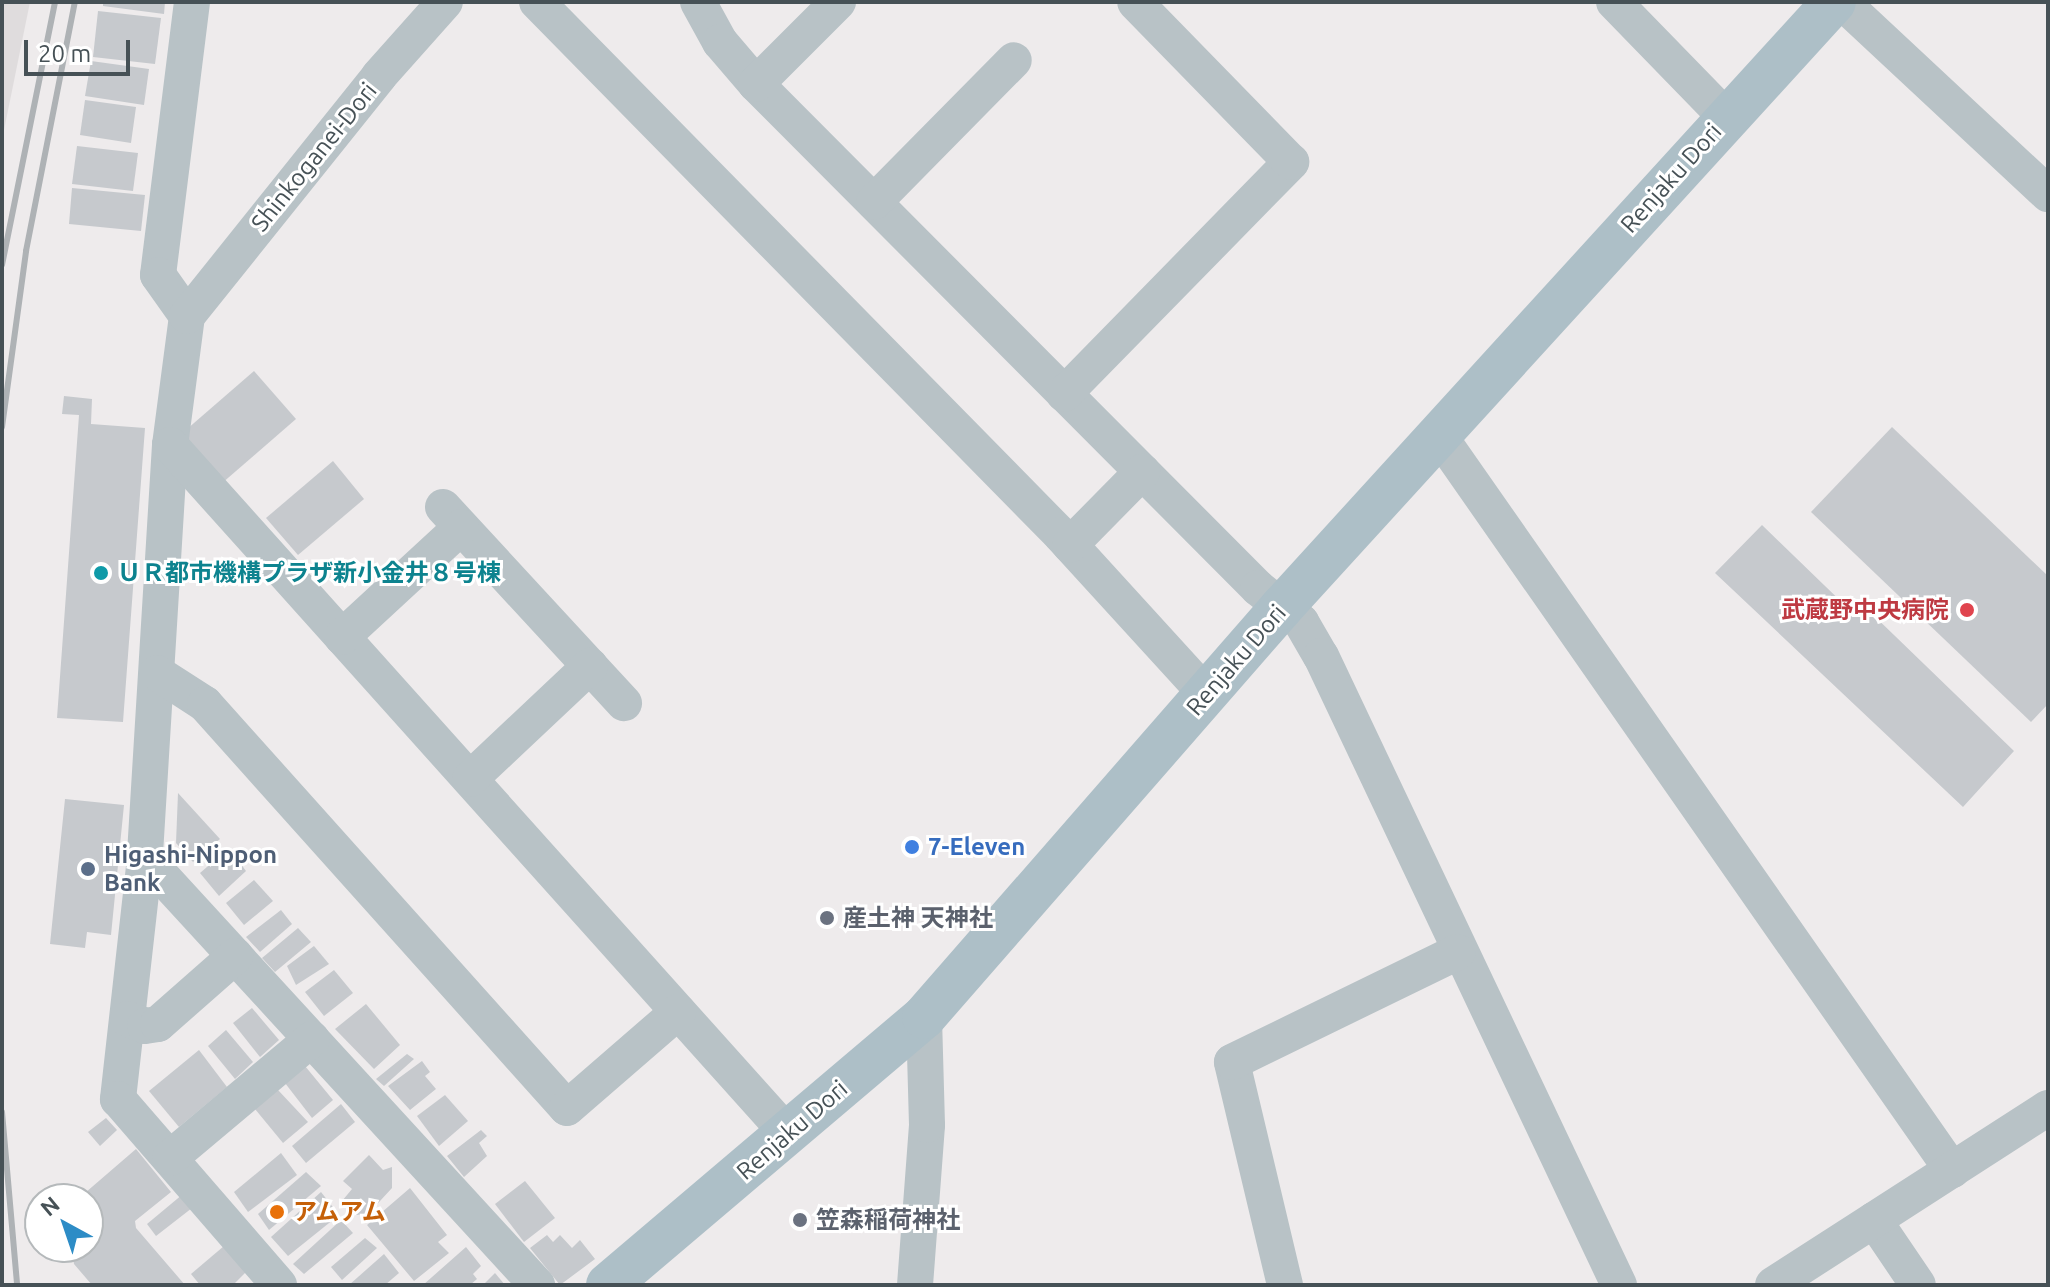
<!DOCTYPE html>
<meta charset="utf-8">
<style>
body{margin:0}
#map{position:relative;width:2050px;height:1287px;overflow:hidden;background:#eeebec;font-family:Ubuntu,"Noto Sans JP",sans-serif}
div>[style]{position:absolute}
.education>*{inset:0;background:#dfdcdd}
.building>*{inset:0;background:#c6c9cd}
.minor>*{height:36px;margin:-18px;padding:0 18px;transform-origin:18px;border-radius:18px;background:#b8c2c6}
.major>*{height:44px;margin:-22px;padding:0 22px;transform-origin:22px;border-radius:22px;background:#adbfc7}
.rail>*{height:6px;margin:-3px;padding:0 3px;transform-origin:3px;border-radius:3px;background:#aeb2b5}
.dots>*{width:22px;height:22px;translate:-50% -50%;box-sizing:border-box;border:4px solid #fff;border-radius:50%}
span{translate:-50% -50%;white-space:nowrap;text-align:center;line-height:1.15;-webkit-text-stroke:6px #fff;paint-order:stroke}
.street-label{font-size:24px;color:#465156}
.culture-label{font-size:24px;color:#0d838f;font-weight:700}
.left{translate:0 -50%;text-align:left}
.health-label{font-size:24px;color:#be3a42;font-weight:700}
.right{translate:-100% -50%;text-align:right}
.shop-label{font-size:24px;color:#366cbe;font-weight:700}
.service-label{font-size:24px;color:#4e5e75;font-weight:700}
.worship-label{font-size:24px;color:#5b616d;font-weight:700}
.food-label{font-size:24px;color:#c56008;font-weight:700}
.frame{position:absolute;inset:0;border:4px solid #465156;pointer-events:none}
.north{position:absolute;left:24px;top:1183px;width:80px;height:80px;box-sizing:border-box;background:#fff;border:2px solid #b5b9bb;border-radius:50%;rotate:320deg;font-size:22px;font-weight:700;line-height:32px;text-align:center;color:#465156}
.north::after{content:'';display:block;margin:auto;width:28px;height:36px;background:#2d8cc6;clip-path:polygon(50% 0,100% 100%,50% 72%,0 100%)}
.scale{position:absolute;left:24px;top:40px;width:106px;height:36px;box-sizing:border-box;border:4px solid #465156;border-top:0;padding-left:10px;font-size:24px;line-height:28px;white-space:nowrap;color:#465156;-webkit-text-stroke:6px #fff;paint-order:stroke}
</style>
<div id="map">
<div class="education">
<div style="clip-path:polygon(2px 2px,30px 2px,2px 140px)"></div>
</div>
<div class="building">
<div style="clip-path:polygon(103px 2px,165px 2px,164px 14px,103px 6px)"></div>
<div style="clip-path:polygon(98px 11px,161px 18px,155px 64px,93px 57px)"></div>
<div style="clip-path:polygon(91px 61px,149px 69px,144px 105px,85px 96px)"></div>
<div style="clip-path:polygon(85px 100px,136px 107px,131px 143px,80px 135px)"></div>
<div style="clip-path:polygon(77px 146px,138px 153px,133px 191px,72px 184px)"></div>
<div style="clip-path:polygon(72px 188px,145px 195px,141px 231px,69px 224px)"></div>
<div style="clip-path:polygon(254px 371px,296px 419px,221px 484px,179px 436px)"></div>
<div style="clip-path:polygon(64px 396px,92px 399px,91px 424px,145px 428px,123px 722px,57px 718px,79px 415px,62px 414px)"></div>
<div style="clip-path:polygon(1892px 427px,2048px 576px,2048px 704px,2031px 722px,1811px 512px)"></div>
<div style="clip-path:polygon(333px 461px,364px 499px,298px 555px,266px 518px)"></div>
<div style="clip-path:polygon(1762px 525px,1855px 615px,1865px 607px,2014px 751px,1963px 807px,1715px 573px)"></div>
<div style="clip-path:polygon(178px 793px,220px 839px,193px 862px,176px 843px)"></div>
<div style="clip-path:polygon(65px 799px,124px 805px,111px 935px,87px 932px,85px 948px,50px 944px)"></div>
<div style="clip-path:polygon(229px 848px,246px 871px,219px 896px,200px 873px)"></div>
<div style="clip-path:polygon(254px 880px,273px 901px,244px 925px,226px 903px)"></div>
<div style="clip-path:polygon(281px 910px,292px 924px,260px 952px,246px 937px)"></div>
<div style="clip-path:polygon(298px 928px,311px 942px,275px 972px,262px 958px)"></div>
<div style="clip-path:polygon(314px 946px,329px 964px,296px 985px,287px 966px)"></div>
<div style="clip-path:polygon(334px 970px,353px 993px,324px 1016px,305px 992px)"></div>
<div style="clip-path:polygon(366px 1004px,400px 1045px,374px 1069px,335px 1029px)"></div>
<div style="clip-path:polygon(252px 1008px,279px 1040px,260px 1057px,233px 1023px)"></div>
<div style="clip-path:polygon(226px 1030px,253px 1062px,235px 1079px,208px 1046px)"></div>
<div style="clip-path:polygon(199px 1050px,227px 1087px,179px 1127px,149px 1091px)"></div>
<div style="clip-path:polygon(407px 1054px,414px 1059px,384px 1086px,376px 1079px)"></div>
<div style="clip-path:polygon(422px 1061px,430px 1072px,425px 1076px,436px 1089px,410px 1110px,388px 1086px)"></div>
<div style="clip-path:polygon(305px 1066px,333px 1100px,312px 1118px,285px 1083px)"></div>
<div style="clip-path:polygon(278px 1090px,308px 1122px,283px 1143px,255px 1109px)"></div>
<div style="clip-path:polygon(445px 1095px,468px 1121px,439px 1146px,417px 1116px)"></div>
<div style="clip-path:polygon(341px 1104px,355px 1122px,306px 1163px,292px 1146px)"></div>
<div style="clip-path:polygon(106px 1118px,117px 1130px,100px 1146px,88px 1132px)"></div>
<div style="clip-path:polygon(481px 1130px,487px 1136px,479px 1143px,487px 1156px,464px 1177px,447px 1156px)"></div>
<div style="clip-path:polygon(136px 1149px,171px 1192px,135px 1221px,136px 1228px,185px 1285px,92px 1285px,74px 1264px,71px 1247px,88px 1247px,88px 1199px,78px 1199px)"></div>
<div style="clip-path:polygon(281px 1153px,297px 1175px,248px 1212px,234px 1192px)"></div>
<div style="clip-path:polygon(369px 1155px,383px 1170px,392px 1167px,392px 1188px,368px 1214px,356px 1215px,342px 1201px,352px 1189px,343px 1181px)"></div>
<div style="clip-path:polygon(306px 1172px,321px 1186px,269px 1230px,258px 1214px)"></div>
<div style="clip-path:polygon(525px 1181px,555px 1218px,524px 1242px,495px 1204px)"></div>
<div style="clip-path:polygon(410px 1188px,447px 1235px,438px 1242px,449px 1253px,414px 1281px,367px 1225px)"></div>
<div style="clip-path:polygon(321px 1192px,339px 1215px,288px 1256px,271px 1237px)"></div>
<div style="clip-path:polygon(183px 1194px,192px 1208px,156px 1236px,147px 1224px)"></div>
<div style="clip-path:polygon(341px 1220px,353px 1233px,304px 1274px,293px 1264px)"></div>
<div style="clip-path:polygon(547px 1235px,553px 1242px,560px 1235px,572px 1248px,580px 1240px,595px 1259px,560px 1285px,530px 1248px)"></div>
<div style="clip-path:polygon(365px 1238px,377px 1248px,342px 1280px,331px 1267px)"></div>
<div style="clip-path:polygon(224px 1246px,247px 1271px,233px 1285px,200px 1285px,191px 1274px)"></div>
<div style="clip-path:polygon(466px 1247px,481px 1266px,473px 1274px,477px 1279px,470px 1285px,423px 1285px)"></div>
<div style="clip-path:polygon(384px 1254px,399px 1273px,385px 1285px,349px 1285px)"></div>
<div style="clip-path:polygon(495px 1273px,505px 1285px,483px 1285px)"></div>
</div>
<div class="minor">
<div style="left:192px;top:2px;width:275px;rotate:97.1deg"></div>
<div style="left:158px;top:275px;width:50px;rotate:54.7deg"></div>
<div style="left:187px;top:316px;width:130px;rotate:97.5deg"></div>
<div style="left:170px;top:445px;width:414px;rotate:93.5deg"></div>
<div style="left:145px;top:858px;width:243px;rotate:96.4deg"></div>
<div style="left:118px;top:1099px;width:246px;rotate:49.1deg"></div>
<div style="left:537px;top:2px;width:747px;rotate:45.49deg"></div>
<div style="left:1061px;top:535px;width:215px;rotate:47.6deg"></div>
<div style="left:698px;top:2px;width:46px;rotate:61.2deg"></div>
<div style="left:720px;top:42px;width:55px;rotate:49.4deg"></div>
<div style="left:756px;top:84px;width:711px;rotate:45.11deg"></div>
<div style="left:1258px;top:588px;width:55px;rotate:38.3deg"></div>
<div style="left:1301px;top:622px;width:39px;rotate:60deg"></div>
<div style="left:1321px;top:656px;width:696px;rotate:64.65deg"></div>
<div style="left:1614px;top:2px;width:161px;rotate:45.8deg"></div>
<div style="left:1842px;top:2px;width:282px;rotate:43deg"></div>
<div style="left:756px;top:84px;width:116px;rotate:-45deg"></div>
<div style="left:874px;top:202px;width:199px;rotate:-45.4deg"></div>
<div style="left:187px;top:316px;width:307px;rotate:-51.3deg"></div>
<div style="left:379px;top:76px;width:99px;rotate:-48.3deg"></div>
<div style="left:1064px;top:394px;width:325px;rotate:-45.6deg"></div>
<div style="left:1291px;top:162px;width:223px;rotate:-134.3deg"></div>
<div style="left:1438px;top:434px;width:898px;rotate:55.07deg"></div>
<div style="left:170px;top:445px;width:926px;rotate:48.11deg"></div>
<div style="left:443px;top:507px;width:267px;rotate:47.3deg"></div>
<div style="left:1070px;top:545px;width:103px;rotate:-45.4deg"></div>
<div style="left:342px;top:637px;width:162px;rotate:-42.7deg"></div>
<div style="left:157px;top:673px;width:57px;rotate:32.9deg"></div>
<div style="left:205px;top:704px;width:542px;rotate:48.14deg"></div>
<div style="left:567px;top:1108px;width:147px;rotate:-40.9deg"></div>
<div style="left:470px;top:779px;width:165px;rotate:-43.3deg"></div>
<div style="left:145px;top:858px;width:580px;rotate:47.45deg"></div>
<div style="left:128px;top:1019px;width:18px;rotate:22deg"></div>
<div style="left:145px;top:1026px;width:13px;rotate:-9deg"></div>
<div style="left:158px;top:1024px;width:103px;rotate:-41.4deg"></div>
<div style="left:170px;top:1158px;width:185px;rotate:-40deg"></div>
<div style="left:1874px;top:1220px;width:78px;rotate:55.9deg"></div>
<div style="left:915px;top:1285px;width:160px;rotate:-85.7deg"></div>
<div style="left:927px;top:1125px;width:108px;rotate:-91.6deg"></div>
<div style="left:1285px;top:1285px;width:229px;rotate:-103.4deg"></div>
<div style="left:1232px;top:1062px;width:251px;rotate:-26deg"></div>
<div style="left:1773px;top:1285px;width:327px;rotate:-32.8deg"></div>
</div>
<div class="major">
<div style="left:608px;top:1285px;width:414px;rotate:-40.3deg"></div>
<div style="left:924px;top:1017px;width:543px;rotate:-48.88deg"></div>
<div style="left:1281px;top:608px;width:820px;rotate:-47.62deg"></div>
</div>
<div class="rail">
<div style="left:2px;top:265px;width:268px;rotate:-78.6deg"></div>
<div style="left:2px;top:427px;width:178px;rotate:-82.2deg"></div>
<div style="left:26px;top:251px;width:254px;rotate:-78.9deg"></div>
<div style="left:2px;top:1112px;width:174px;rotate:85deg"></div>
</div>
<div class="dots">
<div style="left:101px;top:573px;background:#0f9aa8"></div>
<div style="left:1967px;top:610px;background:#e0444e"></div>
<div style="left:912px;top:847px;background:#3f7fe0"></div>
<div style="left:88px;top:869px;background:#5c6f8a"></div>
<div style="left:827px;top:918px;background:#6b7280"></div>
<div style="left:277px;top:1212px;background:#e8710a"></div>
<div style="left:800px;top:1220px;background:#6b7280"></div>
</div>
<div class="street-label">
<span style="left:314px;top:157px;rotate:-51deg">Shinkoganei-Dori</span>
<span style="left:1671px;top:178px;rotate:-48deg">Renjaku Dori</span>
<span style="left:1236px;top:660px;rotate:-49deg">Renjaku Dori</span>
<span style="left:792px;top:1130px;rotate:-41deg">Renjaku Dori</span>
</div>
<div class="culture-label">
<span class="left" style="left:117px;top:573px">ＵＲ都市機構プラザ新小金井８号棟</span>
</div>
<div class="health-label">
<span class="right" style="left:1949px;top:610px">武蔵野中央病院</span>
</div>
<div class="shop-label">
<span class="left" style="left:928px;top:847px">7-Eleven</span>
</div>
<div class="service-label">
<span class="left" style="left:104px;top:869px">Higashi-Nippon<br>Bank</span>
</div>
<div class="worship-label">
<span class="left" style="left:843px;top:918px">産土神 天神社</span>
<span class="left" style="left:816px;top:1220px">笠森稲荷神社</span>
</div>
<div class="food-label">
<span class="left" style="left:293px;top:1212px">アムアム</span>
</div>
<div class="frame"></div>
<div class="north">N</div>
<div class="scale">20 m</div>
</div>
